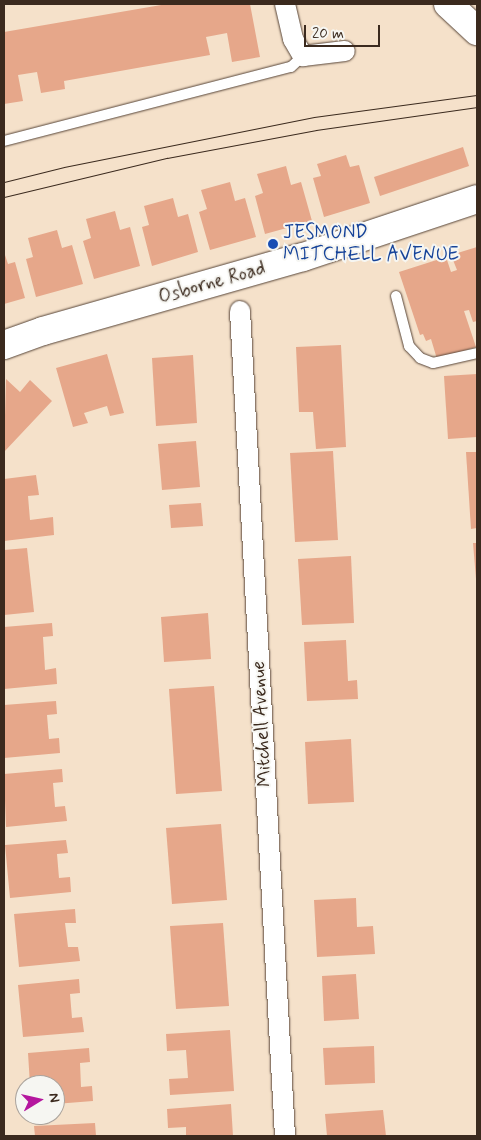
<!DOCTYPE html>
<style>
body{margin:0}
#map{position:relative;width:481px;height:1140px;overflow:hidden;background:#f5e1ca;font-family:Mynerve,sans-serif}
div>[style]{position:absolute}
.building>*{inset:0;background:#e6a78a}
.roads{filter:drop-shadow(0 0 1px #574538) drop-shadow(0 0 1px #574538)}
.service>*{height:10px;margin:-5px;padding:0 5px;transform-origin:5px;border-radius:5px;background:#fff}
.minor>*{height:20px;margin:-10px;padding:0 10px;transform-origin:10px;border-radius:10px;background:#fff}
.secondary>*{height:28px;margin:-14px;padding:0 14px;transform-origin:14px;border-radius:14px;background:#fff}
.primary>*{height:28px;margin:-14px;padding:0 14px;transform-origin:14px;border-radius:14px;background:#fff}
.tram>*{height:1px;margin:-0.5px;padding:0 0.5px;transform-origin:0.5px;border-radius:0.5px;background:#3b2a1e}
.dots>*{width:14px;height:14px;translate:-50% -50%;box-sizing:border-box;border:2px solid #f6f6f2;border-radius:50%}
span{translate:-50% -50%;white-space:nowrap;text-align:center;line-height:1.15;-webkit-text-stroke:4px #f6f6f2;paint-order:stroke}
.transit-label{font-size:19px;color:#164399}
.left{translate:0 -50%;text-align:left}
.street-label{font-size:19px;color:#3b2a1e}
.frame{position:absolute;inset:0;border:5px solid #3b2a1e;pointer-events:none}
.north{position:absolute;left:15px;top:1075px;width:50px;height:50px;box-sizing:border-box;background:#f6f6f2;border:1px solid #aba49d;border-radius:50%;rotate:81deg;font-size:14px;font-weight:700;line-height:20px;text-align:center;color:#3b2a1e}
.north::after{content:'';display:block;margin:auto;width:18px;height:22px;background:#b5179e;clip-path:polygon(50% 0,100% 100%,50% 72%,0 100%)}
.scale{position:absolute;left:304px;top:25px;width:76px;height:22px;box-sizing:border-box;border:2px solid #3b2a1e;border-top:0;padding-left:6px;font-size:15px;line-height:18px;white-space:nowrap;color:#3b2a1e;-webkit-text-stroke:4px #f6f6f2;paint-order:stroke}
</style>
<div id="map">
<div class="building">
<div style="clip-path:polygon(167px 4px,250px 4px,260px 57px,232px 62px,227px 33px,206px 37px,210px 55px,64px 81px,65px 89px,41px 93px,37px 72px,18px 75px,23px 101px,4px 104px,4px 32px)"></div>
<div style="clip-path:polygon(463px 147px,469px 166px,380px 196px,374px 177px)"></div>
<div style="clip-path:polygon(346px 155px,350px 167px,359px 165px,370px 203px,324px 217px,313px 178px,321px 176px,317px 164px)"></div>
<div style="clip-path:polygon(286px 166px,291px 185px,301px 182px,312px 221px,265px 234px,255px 196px,263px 193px,257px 174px)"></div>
<div style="clip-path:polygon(230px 182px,235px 201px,245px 198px,256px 237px,210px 250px,199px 212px,207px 209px,201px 190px)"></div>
<div style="clip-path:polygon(173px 198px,178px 217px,188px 214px,198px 252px,152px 266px,142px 227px,149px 225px,144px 206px)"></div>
<div style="clip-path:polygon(115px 211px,120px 230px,130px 227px,140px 266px,94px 279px,83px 241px,91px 238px,86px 219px)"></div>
<div style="clip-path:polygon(57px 230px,62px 248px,72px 245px,83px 284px,36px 297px,26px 259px,33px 257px,28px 238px)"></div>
<div style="clip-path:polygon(477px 247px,477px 321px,473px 322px,469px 310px,464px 311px,476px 347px,437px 359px,431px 339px,426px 341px,423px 334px,420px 335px,399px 272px,446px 257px,451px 272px,457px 270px,451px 255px)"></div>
<div style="clip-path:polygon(4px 252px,8px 264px,15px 262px,25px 298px,4px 304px)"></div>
<div style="clip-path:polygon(341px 345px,346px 447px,316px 449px,313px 412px,299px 412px,296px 347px)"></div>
<div style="clip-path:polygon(107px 354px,124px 413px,110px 416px,107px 406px,84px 413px,88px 423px,73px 427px,56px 368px)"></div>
<div style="clip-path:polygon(193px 355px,197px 423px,156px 426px,152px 358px)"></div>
<div style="clip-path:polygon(477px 374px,477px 437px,448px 439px,444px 376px)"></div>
<div style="clip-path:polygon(6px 379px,20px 392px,30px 380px,52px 401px,4px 452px)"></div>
<div style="clip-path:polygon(196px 441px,200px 487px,162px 490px,158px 444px)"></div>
<div style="clip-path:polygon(333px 451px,338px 540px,295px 542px,290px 453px)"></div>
<div style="clip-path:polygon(466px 452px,477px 452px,477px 528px,471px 529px)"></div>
<div style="clip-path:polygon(36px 475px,39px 495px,28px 496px,30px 520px,53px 517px,54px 535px,4px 541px,4px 479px)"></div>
<div style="clip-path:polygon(201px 503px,203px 526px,171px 528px,169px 505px)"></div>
<div style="clip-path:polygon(473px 543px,477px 543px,477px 579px,476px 579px)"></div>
<div style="clip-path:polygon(27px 548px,34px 612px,4px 615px,4px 550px)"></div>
<div style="clip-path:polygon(351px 556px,354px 623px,302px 625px,298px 559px)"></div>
<div style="clip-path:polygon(208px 613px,211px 659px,164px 662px,161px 617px)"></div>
<div style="clip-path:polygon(52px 623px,53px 636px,43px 637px,45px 670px,56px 668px,57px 684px,4px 689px,4px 627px)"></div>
<div style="clip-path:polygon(346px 640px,348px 681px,357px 680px,358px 699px,307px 701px,304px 642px)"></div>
<div style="clip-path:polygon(214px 686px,222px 791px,176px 794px,169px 689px)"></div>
<div style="clip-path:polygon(56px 701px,57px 714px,47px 715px,49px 739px,59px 738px,60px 753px,4px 758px,4px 705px)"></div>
<div style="clip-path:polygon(351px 739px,354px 802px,308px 804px,305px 742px)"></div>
<div style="clip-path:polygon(62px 769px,63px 782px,53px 783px,55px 807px,65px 806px,67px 821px,6px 827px,4px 774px)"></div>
<div style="clip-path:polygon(221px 824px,227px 900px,172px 904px,166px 828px)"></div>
<div style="clip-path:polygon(66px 840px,68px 853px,57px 854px,59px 878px,70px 877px,71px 892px,10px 898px,5px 845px)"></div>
<div style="clip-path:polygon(356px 898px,357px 927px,373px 926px,375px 954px,317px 957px,314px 900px)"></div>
<div style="clip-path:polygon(75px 909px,76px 923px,65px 923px,68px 947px,78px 947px,80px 961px,19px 967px,14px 914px)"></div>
<div style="clip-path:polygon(223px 923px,229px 1006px,176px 1009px,170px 926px)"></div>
<div style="clip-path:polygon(356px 974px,359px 1019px,324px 1021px,322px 976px)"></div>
<div style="clip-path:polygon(79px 979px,80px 993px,70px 994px,72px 1018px,82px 1017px,84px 1032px,23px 1037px,18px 985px)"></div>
<div style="clip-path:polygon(230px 1030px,234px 1091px,170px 1095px,169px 1079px,188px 1078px,186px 1050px,167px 1051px,166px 1034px)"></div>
<div style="clip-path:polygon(374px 1046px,375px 1083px,325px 1085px,323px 1048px)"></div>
<div style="clip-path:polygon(89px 1048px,90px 1062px,80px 1063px,81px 1087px,92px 1086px,93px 1101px,55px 1104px,55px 1085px,30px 1085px,28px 1053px)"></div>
<div style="clip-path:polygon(231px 1104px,233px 1136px,186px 1136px,186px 1127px,168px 1128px,167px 1109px)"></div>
<div style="clip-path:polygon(383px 1110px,386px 1136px,327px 1136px,325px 1114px)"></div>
<div style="clip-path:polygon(95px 1123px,96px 1136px,35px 1136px,34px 1126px)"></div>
</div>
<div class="roads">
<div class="service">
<div style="left:4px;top:141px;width:296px;rotate:-14.5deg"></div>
<div style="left:291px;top:67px;width:16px;rotate:-43deg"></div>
<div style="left:396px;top:296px;width:52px;rotate:75.4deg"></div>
<div style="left:409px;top:346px;width:16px;rotate:47deg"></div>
<div style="left:420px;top:358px;width:14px;rotate:21deg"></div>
<div style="left:433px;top:363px;width:45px;rotate:-12.8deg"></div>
</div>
<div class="minor">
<div style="left:285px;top:4px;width:36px;rotate:77deg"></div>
<div style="left:293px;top:39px;width:20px;rotate:60deg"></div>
<div style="left:303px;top:56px;width:42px;rotate:-6.8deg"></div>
<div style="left:240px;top:311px;width:826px;rotate:86.88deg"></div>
</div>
<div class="secondary">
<div style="left:4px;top:345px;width:41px;rotate:-19.7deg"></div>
<div style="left:43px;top:331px;width:270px;rotate:-15.9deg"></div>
<div style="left:303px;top:257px;width:183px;rotate:-18.4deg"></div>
</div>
<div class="primary">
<div style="left:448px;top:4px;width:40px;rotate:43deg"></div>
</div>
</div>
<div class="tram">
<div style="left:4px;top:182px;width:62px;rotate:-14deg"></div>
<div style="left:64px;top:167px;width:255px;rotate:-11.3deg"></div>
<div style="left:314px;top:117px;width:164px;rotate:-7.7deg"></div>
<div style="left:4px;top:197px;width:168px;rotate:-13.5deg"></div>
<div style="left:167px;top:158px;width:152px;rotate:-10.6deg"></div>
<div style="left:316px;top:130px;width:163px;rotate:-8.1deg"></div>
</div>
<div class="dots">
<div style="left:273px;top:244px;background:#1a4fb4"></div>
</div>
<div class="transit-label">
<span class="left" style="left:283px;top:244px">JESMOND<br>MITCHELL AVENUE</span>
</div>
<div class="street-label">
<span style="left:212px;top:283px;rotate:-16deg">Osborne Road</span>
<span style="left:262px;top:724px;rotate:-93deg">Mitchell Avenue</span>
</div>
<div class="frame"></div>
<div class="north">N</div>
<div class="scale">20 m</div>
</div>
